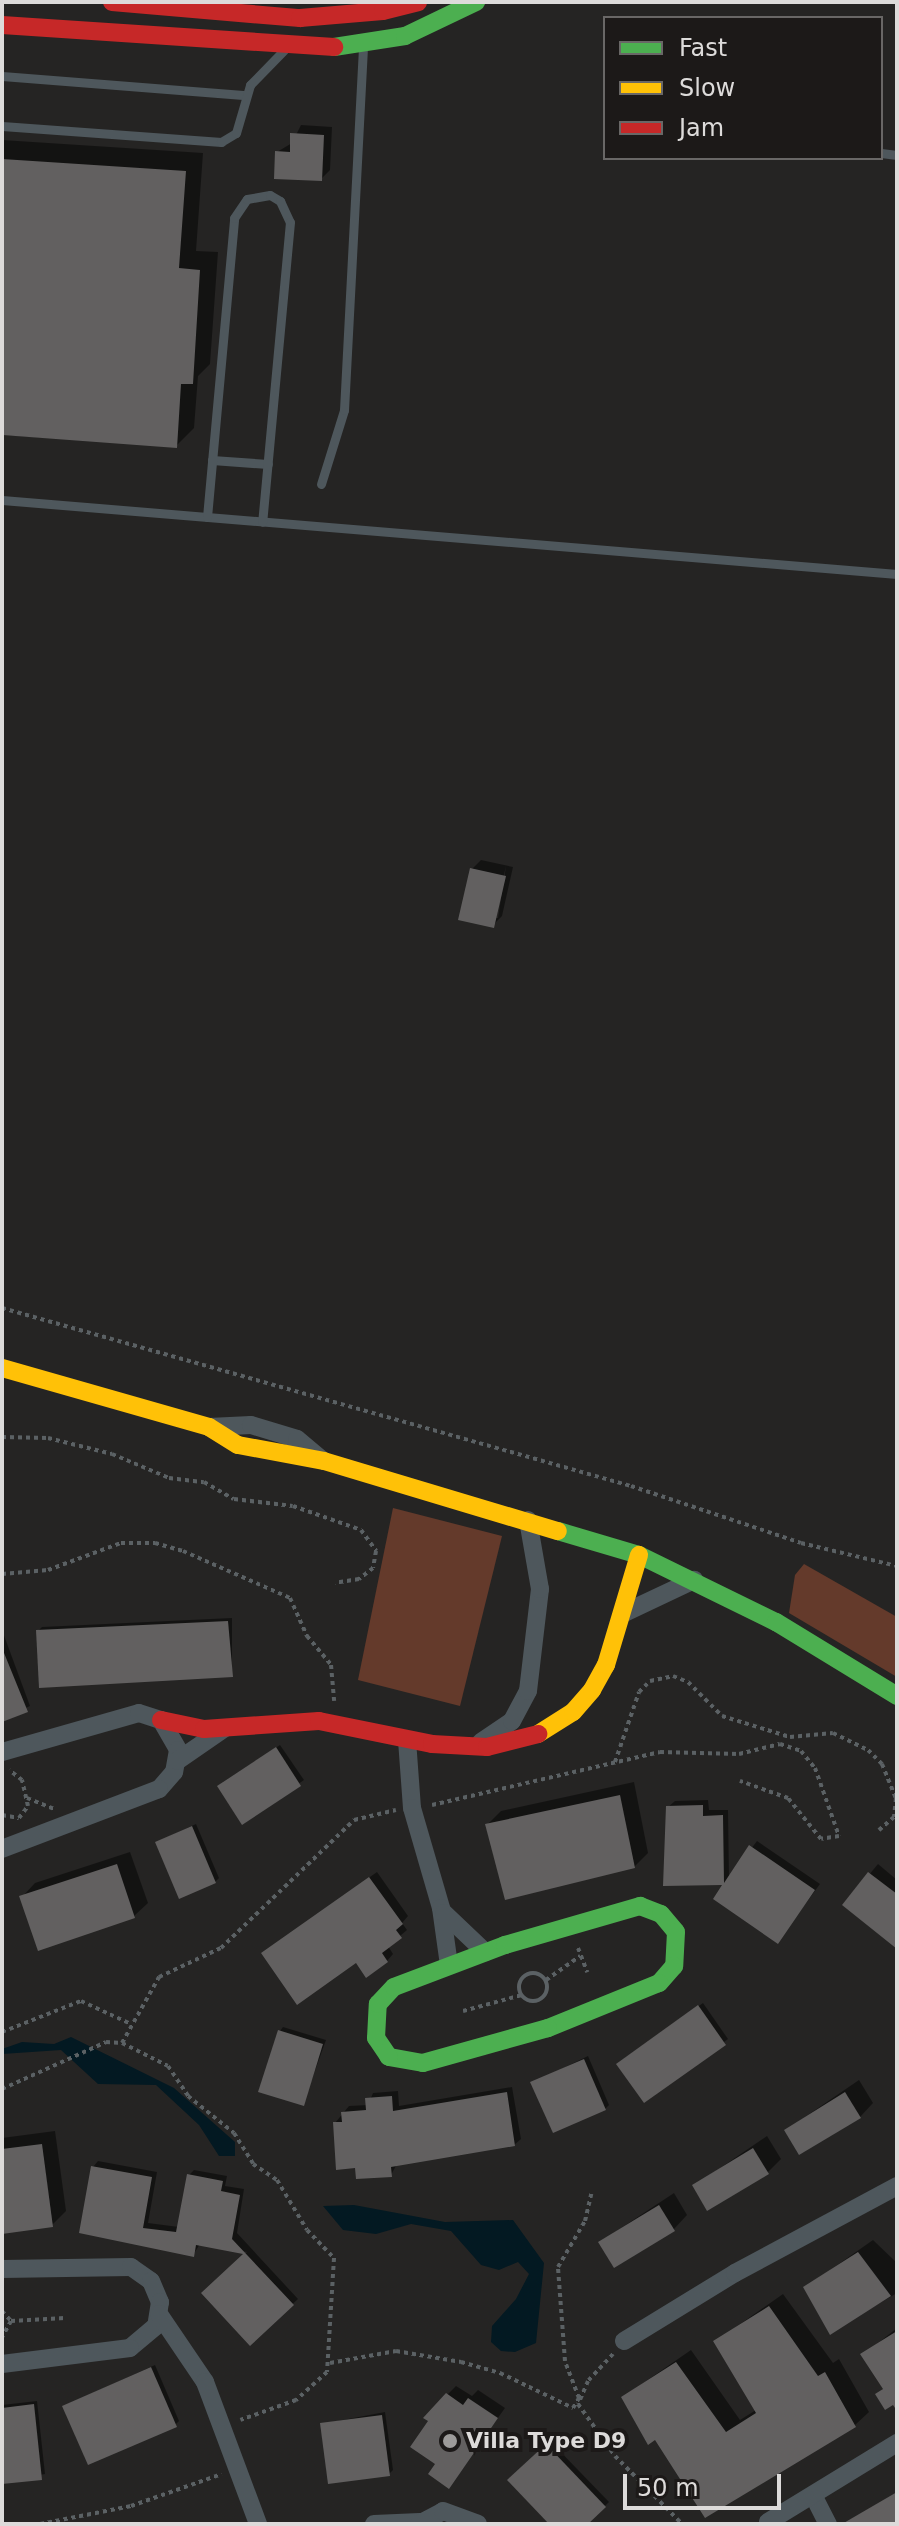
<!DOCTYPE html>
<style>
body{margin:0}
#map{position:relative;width:899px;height:2526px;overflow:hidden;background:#252423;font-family:"DejaVu Sans",sans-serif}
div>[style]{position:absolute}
.green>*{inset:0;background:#643a2b}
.water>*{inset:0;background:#031922}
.shadow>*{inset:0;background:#0007}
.building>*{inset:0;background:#626060}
.path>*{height:4px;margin-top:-2px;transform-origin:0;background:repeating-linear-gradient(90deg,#5b6164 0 4px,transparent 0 8px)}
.path>.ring{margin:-2px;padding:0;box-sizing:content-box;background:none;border:4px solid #5b6164;border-radius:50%}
.lane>*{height:9px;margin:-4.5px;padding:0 4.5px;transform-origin:4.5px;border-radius:4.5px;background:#4e575c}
.street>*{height:18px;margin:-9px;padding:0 9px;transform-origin:9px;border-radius:9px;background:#4e575c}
.fast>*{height:18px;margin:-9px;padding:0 9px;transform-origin:9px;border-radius:9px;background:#4caf50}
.slow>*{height:18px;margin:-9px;padding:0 9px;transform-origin:9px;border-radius:9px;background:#ffc107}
.jam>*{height:18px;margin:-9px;padding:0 9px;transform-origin:9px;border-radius:9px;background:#c62828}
.dots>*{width:22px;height:22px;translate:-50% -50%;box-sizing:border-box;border:4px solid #1c1918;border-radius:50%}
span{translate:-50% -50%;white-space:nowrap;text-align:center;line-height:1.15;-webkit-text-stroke:8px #1c1918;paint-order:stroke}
.poi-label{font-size:22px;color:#dddbda;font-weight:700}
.left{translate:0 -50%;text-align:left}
.frame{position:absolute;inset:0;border:4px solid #dddbda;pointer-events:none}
.legend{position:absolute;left:603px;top:16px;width:280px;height:144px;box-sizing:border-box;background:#1c1918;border:2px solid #696766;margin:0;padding:10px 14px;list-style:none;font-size:24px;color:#dddbda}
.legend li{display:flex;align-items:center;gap:16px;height:40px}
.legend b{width:40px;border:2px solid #696766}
.scale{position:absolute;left:623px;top:2474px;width:158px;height:36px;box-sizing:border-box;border:4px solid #dddbda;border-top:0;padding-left:10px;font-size:24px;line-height:28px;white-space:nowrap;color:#dddbda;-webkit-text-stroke:6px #1c1918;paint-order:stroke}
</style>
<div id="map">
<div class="green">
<div style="clip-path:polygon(393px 1508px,502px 1536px,460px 1706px,358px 1680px)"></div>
<div style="clip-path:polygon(804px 1564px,897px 1617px,897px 1677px,789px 1613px,795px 1575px)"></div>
</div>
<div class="water">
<div style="clip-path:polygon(71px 2037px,174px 2088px,235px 2142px,235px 2156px,219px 2156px,199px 2125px,156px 2085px,98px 2084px,61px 2050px,2px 2054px,2px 2049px,22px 2042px,54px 2044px)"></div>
<div style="clip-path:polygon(354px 2205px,445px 2222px,513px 2220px,544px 2263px,536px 2343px,515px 2352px,501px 2351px,491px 2342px,492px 2326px,516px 2299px,529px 2274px,518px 2262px,499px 2270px,481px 2265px,451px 2231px,411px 2224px,376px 2234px,343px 2230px,323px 2206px)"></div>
</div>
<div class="shadow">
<div style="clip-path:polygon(301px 125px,332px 127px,330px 170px,321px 179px,277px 152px,292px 143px)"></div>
<div style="clip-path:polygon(2px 140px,203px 153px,196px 251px,218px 252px,210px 364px,198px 376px,194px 428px,176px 446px,2px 435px)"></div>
<div style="clip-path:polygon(evenodd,481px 860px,513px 867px,502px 916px,493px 925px,472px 869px,481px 860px,506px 866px,498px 918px,494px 918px,506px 866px)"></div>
<div style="clip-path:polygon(232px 1618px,232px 1675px,38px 1631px,42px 1627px)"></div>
<div style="clip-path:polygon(2px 1630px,30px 1706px,2px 1719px)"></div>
<div style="clip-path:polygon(280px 1745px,304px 1780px,243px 1822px,223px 1782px)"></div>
<div style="clip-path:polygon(634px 1782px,648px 1853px,634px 1867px,487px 1825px,501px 1811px)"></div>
<div style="clip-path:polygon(708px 1800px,709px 1810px,728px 1810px,729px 1878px,757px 1841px,820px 1884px,778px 1941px,726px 1883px,665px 1884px,668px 1807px,675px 1801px)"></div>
<div style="clip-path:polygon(196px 1824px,219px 1878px,215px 1882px,157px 1842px)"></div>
<div style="clip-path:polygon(130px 1852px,148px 1903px,134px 1916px,22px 1897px,35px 1883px)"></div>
<div style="clip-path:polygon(878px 1864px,897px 1880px,897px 1947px,844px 1905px)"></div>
<div style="clip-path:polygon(377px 1872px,408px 1916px,402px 1923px,407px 1930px,388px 1946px,393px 1954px,387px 1961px,263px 1953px)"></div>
<div style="clip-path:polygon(703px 2003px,728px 2039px,644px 2100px,622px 2060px)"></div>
<div style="clip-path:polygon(283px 2027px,326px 2040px,303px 2104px,280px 2031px)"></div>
<div style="clip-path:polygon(588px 2056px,609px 2105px,605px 2109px,533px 2083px)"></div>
<div style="clip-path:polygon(859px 2080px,873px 2103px,860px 2117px,786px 2130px)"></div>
<div style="clip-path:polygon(512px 2087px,521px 2139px,514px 2145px,397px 2164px,391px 2175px,357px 2166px,335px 2123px,349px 2106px,368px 2105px,373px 2093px,398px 2091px,399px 2106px)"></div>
<div style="clip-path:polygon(55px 2131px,66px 2211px,52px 2225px,2px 2232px,2px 2138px)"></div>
<div style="clip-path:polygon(767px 2136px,781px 2159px,767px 2173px,694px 2186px)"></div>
<div style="clip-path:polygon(98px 2161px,157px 2172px,148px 2223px,179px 2227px,189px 2175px,194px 2170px,227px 2176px,225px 2186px,244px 2189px,237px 2233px,298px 2299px,250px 2343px,204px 2293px,247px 2252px,200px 2244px,193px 2255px,81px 2231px,93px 2167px)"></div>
<div style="clip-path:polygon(674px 2193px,687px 2215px,674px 2229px,600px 2242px)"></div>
<div style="clip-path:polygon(873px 2240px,897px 2263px,897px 2293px,831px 2332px,806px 2287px)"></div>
<div style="clip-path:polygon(783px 2294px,833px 2363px,839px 2359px,869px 2412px,855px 2425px,706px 2450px,623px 2397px,691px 2350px,740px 2420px,756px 2410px,716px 2341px)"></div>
<div style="clip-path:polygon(897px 2328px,897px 2399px,877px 2394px,884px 2388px,863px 2355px)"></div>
<div style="clip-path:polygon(155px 2365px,179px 2421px,175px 2425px,64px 2406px)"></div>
<div style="clip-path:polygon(456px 2386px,472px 2396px,478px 2390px,505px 2408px,449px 2486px,437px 2463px,447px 2395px)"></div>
<div style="clip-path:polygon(37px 2401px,45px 2474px,2px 2482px,2px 2405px)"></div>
<div style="clip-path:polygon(385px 2412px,393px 2470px,389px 2474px,322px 2424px)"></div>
<div style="clip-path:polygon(551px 2442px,609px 2502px,586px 2524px,552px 2524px,510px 2480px)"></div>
</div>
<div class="building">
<div style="clip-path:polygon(290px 133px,324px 135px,322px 181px,274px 179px,275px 151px,290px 152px)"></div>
<div style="clip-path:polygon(2px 159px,186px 171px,179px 268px,200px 270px,193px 384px,181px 384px,177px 448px,2px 435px)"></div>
<div style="clip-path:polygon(470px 868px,506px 876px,494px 928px,458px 920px)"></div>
<div style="clip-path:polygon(228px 1621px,233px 1677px,39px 1688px,36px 1630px)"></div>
<div style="clip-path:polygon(2px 1648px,28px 1712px,2px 1722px)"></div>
<div style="clip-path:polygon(276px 1747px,301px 1786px,242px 1825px,217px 1786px)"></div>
<div style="clip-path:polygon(620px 1795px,635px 1868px,505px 1900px,485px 1824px)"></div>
<div style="clip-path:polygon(703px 1805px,703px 1816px,723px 1815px,724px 1883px,749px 1845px,815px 1890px,778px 1944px,713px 1899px,722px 1885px,663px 1886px,666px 1806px)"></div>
<div style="clip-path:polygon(192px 1826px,216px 1883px,179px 1899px,155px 1842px)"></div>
<div style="clip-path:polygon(117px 1864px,135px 1918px,38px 1951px,19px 1896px)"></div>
<div style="clip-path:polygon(868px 1872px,897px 1894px,897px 1949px,842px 1905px)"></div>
<div style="clip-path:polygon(369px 1877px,403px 1924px,396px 1930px,402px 1938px,382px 1953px,388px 1962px,366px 1978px,356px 1963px,297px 2005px,261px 1953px)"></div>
<div style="clip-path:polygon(698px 2005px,726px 2045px,644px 2103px,616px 2064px)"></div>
<div style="clip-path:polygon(278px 2030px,323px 2044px,304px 2106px,258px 2092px)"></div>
<div style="clip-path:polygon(584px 2059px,606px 2110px,553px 2133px,530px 2082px)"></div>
<div style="clip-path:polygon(507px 2092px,515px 2146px,391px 2167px,392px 2177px,356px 2179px,355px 2168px,336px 2170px,333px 2122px,342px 2122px,341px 2112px,366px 2110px,365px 2098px,392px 2096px,393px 2111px)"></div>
<div style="clip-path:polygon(845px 2092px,861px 2118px,799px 2155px,784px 2130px)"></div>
<div style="clip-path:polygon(42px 2144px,53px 2227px,2px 2234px,2px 2149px)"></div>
<div style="clip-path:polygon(753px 2148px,769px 2174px,707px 2211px,692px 2185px)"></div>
<div style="clip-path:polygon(91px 2166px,152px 2177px,143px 2228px,176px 2232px,187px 2174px,223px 2181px,221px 2191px,240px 2195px,232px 2239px,294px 2305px,250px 2346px,201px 2293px,243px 2254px,196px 2245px,194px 2257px,79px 2233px)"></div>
<div style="clip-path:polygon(659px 2205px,675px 2231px,614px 2268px,598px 2242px)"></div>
<div style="clip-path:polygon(858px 2252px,891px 2296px,830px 2335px,803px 2287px)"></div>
<div style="clip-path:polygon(769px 2306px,818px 2376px,825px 2372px,856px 2427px,705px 2518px,655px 2440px,648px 2445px,621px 2397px,676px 2362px,726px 2432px,756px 2413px,713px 2341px)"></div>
<div style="clip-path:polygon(897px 2331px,897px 2411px,893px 2405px,885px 2410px,875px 2394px,883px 2389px,860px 2354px)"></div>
<div style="clip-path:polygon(151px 2367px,177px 2427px,88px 2465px,62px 2406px)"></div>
<div style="clip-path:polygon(446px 2393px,463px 2405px,468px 2398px,498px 2418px,449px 2489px,428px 2474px,435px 2464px,410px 2447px,428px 2421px,423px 2418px)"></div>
<div style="clip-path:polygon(34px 2404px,42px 2480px,2px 2484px,2px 2408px)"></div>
<div style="clip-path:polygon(382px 2415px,390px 2476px,328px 2484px,320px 2423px)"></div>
<div style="clip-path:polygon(546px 2444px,606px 2507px,588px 2524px,549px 2524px,507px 2480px)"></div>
<div style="clip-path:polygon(897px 2492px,897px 2524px,842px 2524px)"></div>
</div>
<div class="path">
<div style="left:2px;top:1308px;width:654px;rotate:15.8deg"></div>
<div style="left:631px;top:1486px;width:179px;rotate:18.5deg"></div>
<div style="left:801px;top:1543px;width:99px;rotate:13.5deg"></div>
<div style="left:2px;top:1437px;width:46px;rotate:1.2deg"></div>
<div style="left:48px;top:1438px;width:66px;rotate:14deg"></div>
<div style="left:112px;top:1454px;width:62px;rotate:22.8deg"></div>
<div style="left:169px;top:1478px;width:35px;rotate:7deg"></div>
<div style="left:204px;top:1482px;width:34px;rotate:30deg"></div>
<div style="left:234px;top:1499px;width:59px;rotate:6.8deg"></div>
<div style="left:293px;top:1506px;width:72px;rotate:19.4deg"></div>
<div style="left:361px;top:1530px;width:26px;rotate:54deg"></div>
<div style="left:376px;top:1551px;width:17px;rotate:100deg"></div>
<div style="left:373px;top:1568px;width:18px;rotate:142deg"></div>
<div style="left:359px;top:1579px;width:24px;rotate:171deg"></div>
<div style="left:2px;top:1574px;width:46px;rotate:-5deg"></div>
<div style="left:48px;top:1570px;width:78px;rotate:-20.3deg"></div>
<div style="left:121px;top:1543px;width:34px"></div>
<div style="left:155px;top:1543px;width:29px;rotate:16deg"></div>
<div style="left:183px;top:1551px;width:117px;rotate:23.7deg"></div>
<div style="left:290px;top:1598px;width:42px;rotate:65.9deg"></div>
<div style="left:307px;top:1636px;width:38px;rotate:50deg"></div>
<div style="left:331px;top:1665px;width:36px;rotate:85deg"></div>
<div style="left:615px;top:1762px;width:74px;rotate:-71.1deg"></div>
<div style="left:639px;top:1692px;width:16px;rotate:-45deg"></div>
<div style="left:650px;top:1681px;width:24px;rotate:-12deg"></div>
<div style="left:673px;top:1676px;width:16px;rotate:22deg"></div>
<div style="left:688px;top:1682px;width:48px;rotate:45deg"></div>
<div style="left:722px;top:1716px;width:71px;rotate:17.2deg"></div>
<div style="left:790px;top:1737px;width:43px;rotate:-5.3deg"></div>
<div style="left:833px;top:1733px;width:39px;rotate:26deg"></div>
<div style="left:868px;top:1750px;width:20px;rotate:45deg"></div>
<div style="left:882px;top:1764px;width:37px;rotate:68deg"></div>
<div style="left:896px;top:1798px;width:19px;rotate:96deg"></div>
<div style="left:894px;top:1817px;width:20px;rotate:139deg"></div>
<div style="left:27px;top:1798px;width:29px;rotate:22deg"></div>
<div style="left:432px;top:1805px;width:234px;rotate:-13.1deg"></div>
<div style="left:660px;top:1752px;width:79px;rotate:1.5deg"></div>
<div style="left:739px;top:1754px;width:42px;rotate:-13.7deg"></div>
<div style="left:780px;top:1744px;width:22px;rotate:18deg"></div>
<div style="left:801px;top:1751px;width:22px;rotate:51deg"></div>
<div style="left:815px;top:1768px;width:72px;rotate:70.6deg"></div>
<div style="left:839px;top:1836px;width:18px;rotate:171deg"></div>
<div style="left:821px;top:1839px;width:53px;rotate:-128.8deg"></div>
<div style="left:788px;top:1798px;width:51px;rotate:-160.5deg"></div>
<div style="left:2px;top:1815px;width:17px;rotate:10deg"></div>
<div style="left:19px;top:1818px;width:15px;rotate:-53deg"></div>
<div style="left:28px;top:1806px;width:27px;rotate:-103deg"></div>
<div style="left:22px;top:1780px;width:16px;rotate:-142deg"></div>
<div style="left:578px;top:1948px;width:26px;rotate:69deg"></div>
<div class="ring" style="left:519px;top:1973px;width:24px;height:24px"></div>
<div style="left:546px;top:1980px;width:42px;rotate:-35.2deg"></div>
<div style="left:463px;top:2011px;width:61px;rotate:-15.2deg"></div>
<div style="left:2px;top:2032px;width:85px;rotate:-21.4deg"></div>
<div style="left:81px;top:2001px;width:55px;rotate:24.7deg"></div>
<div style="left:122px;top:2043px;width:76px;rotate:-60.7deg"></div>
<div style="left:159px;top:1977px;width:68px;rotate:-25.1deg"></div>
<div style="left:221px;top:1948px;width:185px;rotate:-43.9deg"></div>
<div style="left:354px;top:1820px;width:43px;rotate:-13.4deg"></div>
<div style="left:2px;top:2089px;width:114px;rotate:-24.3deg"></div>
<div style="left:106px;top:2042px;width:16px;rotate:4deg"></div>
<div style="left:122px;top:2043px;width:51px;rotate:26.6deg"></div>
<div style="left:168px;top:2066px;width:36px;rotate:56deg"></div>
<div style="left:188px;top:2096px;width:59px;rotate:38.8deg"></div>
<div style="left:234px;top:2133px;width:36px;rotate:58deg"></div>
<div style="left:253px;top:2164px;width:29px;rotate:34deg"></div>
<div style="left:277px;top:2180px;width:58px;rotate:59deg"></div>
<div style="left:307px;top:2230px;width:39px;rotate:46deg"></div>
<div style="left:334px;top:2258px;width:114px;rotate:93.5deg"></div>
<div style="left:327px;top:2372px;width:42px;rotate:137.9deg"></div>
<div style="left:296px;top:2400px;width:59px;rotate:160.3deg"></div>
<div style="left:2px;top:2311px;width:13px;rotate:48deg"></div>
<div style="left:11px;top:2321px;width:18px;rotate:119deg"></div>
<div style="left:11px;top:2321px;width:54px;rotate:-3.2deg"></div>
<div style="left:613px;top:2354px;width:37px;rotate:133deg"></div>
<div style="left:588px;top:2381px;width:25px;rotate:113deg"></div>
<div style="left:578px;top:2404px;width:64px;rotate:54.6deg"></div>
<div style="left:615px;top:2456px;width:95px;rotate:45.4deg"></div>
<div style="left:330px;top:2363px;width:67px;rotate:-10.3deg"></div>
<div style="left:396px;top:2351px;width:66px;rotate:9.6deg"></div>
<div style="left:461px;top:2362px;width:41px;rotate:15.8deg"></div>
<div style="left:500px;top:2373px;width:81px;rotate:25.6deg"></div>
<div style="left:573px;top:2408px;width:12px;rotate:-59deg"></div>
<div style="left:579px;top:2398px;width:40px;rotate:-111deg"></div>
<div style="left:565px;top:2361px;width:94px;rotate:-94.3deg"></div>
<div style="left:558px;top:2267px;width:53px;rotate:-59.6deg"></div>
<div style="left:585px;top:2221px;width:28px;rotate:-77deg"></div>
<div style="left:40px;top:2524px;width:93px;rotate:-11.2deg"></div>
<div style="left:131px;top:2506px;width:96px;rotate:-19.4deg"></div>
</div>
<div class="lane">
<div style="left:2px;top:76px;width:245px;rotate:4.5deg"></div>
<div style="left:2px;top:126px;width:220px;rotate:4.2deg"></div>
<div style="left:221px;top:142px;width:17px;rotate:-31deg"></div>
<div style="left:236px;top:133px;width:50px;rotate:-73.7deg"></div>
<div style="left:250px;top:85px;width:49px;rotate:-45.8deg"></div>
<div style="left:881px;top:153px;width:16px;rotate:7deg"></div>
<div style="left:212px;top:460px;width:56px;rotate:4.1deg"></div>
<div style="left:321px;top:484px;width:77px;rotate:-72.7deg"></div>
<div style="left:344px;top:410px;width:364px;rotate:-87deg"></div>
<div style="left:2px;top:500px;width:898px;rotate:4.73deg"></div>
<div style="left:207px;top:517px;width:300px;rotate:-84.8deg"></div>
<div style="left:234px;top:218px;width:23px;rotate:-56deg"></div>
<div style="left:247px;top:199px;width:23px;rotate:-10deg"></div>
<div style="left:270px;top:195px;width:12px;rotate:31deg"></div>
<div style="left:280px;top:201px;width:23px;rotate:65deg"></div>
<div style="left:290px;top:222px;width:301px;rotate:95.3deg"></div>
</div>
<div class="street">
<div style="left:209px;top:1427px;width:42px;rotate:-2.7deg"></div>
<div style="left:251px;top:1425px;width:48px;rotate:16.9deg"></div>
<div style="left:297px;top:1439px;width:33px;rotate:40deg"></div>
<div style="left:622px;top:1614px;width:80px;rotate:-25.3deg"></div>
<div style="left:407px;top:1740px;width:68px;rotate:85.8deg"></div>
<div style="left:412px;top:1808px;width:104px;rotate:73.8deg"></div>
<div style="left:441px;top:1908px;width:58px;rotate:82deg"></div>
<div style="left:481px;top:1742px;width:37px;rotate:-34deg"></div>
<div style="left:512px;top:1721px;width:34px;rotate:-62deg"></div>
<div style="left:528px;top:1691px;width:103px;rotate:-83.3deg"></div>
<div style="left:540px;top:1589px;width:70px;rotate:-99.9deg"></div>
<div style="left:2px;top:1752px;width:142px;rotate:-15.9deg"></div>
<div style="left:139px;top:1713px;width:23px;rotate:18deg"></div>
<div style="left:161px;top:1720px;width:34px;rotate:60deg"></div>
<div style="left:178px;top:1750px;width:22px;rotate:100deg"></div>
<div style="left:174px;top:1772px;width:23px;rotate:131deg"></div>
<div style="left:159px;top:1789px;width:168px;rotate:159.1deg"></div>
<div style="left:177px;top:1761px;width:58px;rotate:-34.5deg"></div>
<div style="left:444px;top:1913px;width:57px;rotate:43.6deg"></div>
<div style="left:2px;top:2269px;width:129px;rotate:-0.9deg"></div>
<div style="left:131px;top:2267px;width:24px;rotate:35deg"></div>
<div style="left:151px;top:2281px;width:23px;rotate:67deg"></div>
<div style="left:160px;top:2302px;width:24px;rotate:99deg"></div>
<div style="left:156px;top:2326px;width:34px;rotate:140deg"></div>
<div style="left:130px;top:2348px;width:129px;rotate:172.9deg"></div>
<div style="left:159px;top:2314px;width:82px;rotate:55.9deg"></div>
<div style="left:205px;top:2382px;width:152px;rotate:69.5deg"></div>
<div style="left:624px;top:2341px;width:130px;rotate:-31.5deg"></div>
<div style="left:735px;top:2273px;width:184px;rotate:-28.2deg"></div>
<div style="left:813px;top:2495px;width:33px;rotate:63deg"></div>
<div style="left:768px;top:2522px;width:151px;rotate:-31.5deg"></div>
<div style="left:374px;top:2524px;width:46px;rotate:-2.5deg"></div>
<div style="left:419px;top:2524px;width:27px;rotate:-28deg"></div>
<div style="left:443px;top:2511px;width:37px;rotate:20deg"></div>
</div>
<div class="fast">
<div style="left:334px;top:47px;width:72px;rotate:-8.8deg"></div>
<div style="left:405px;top:36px;width:79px;rotate:-25.6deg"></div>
<div style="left:558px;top:1531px;width:84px;rotate:16.5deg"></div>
<div style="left:639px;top:1555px;width:153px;rotate:26.1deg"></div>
<div style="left:776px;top:1622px;width:142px;rotate:31.4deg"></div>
<div style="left:640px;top:1906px;width:22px;rotate:21deg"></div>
<div style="left:661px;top:1914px;width:23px;rotate:50deg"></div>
<div style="left:676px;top:1932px;width:34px;rotate:93deg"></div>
<div style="left:674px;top:1966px;width:23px;rotate:131deg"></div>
<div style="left:659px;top:1983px;width:120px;rotate:157.9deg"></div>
<div style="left:548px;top:2028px;width:130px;rotate:164.4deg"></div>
<div style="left:423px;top:2063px;width:35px;rotate:-170deg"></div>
<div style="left:389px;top:2057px;width:23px;rotate:-124deg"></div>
<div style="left:376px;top:2038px;width:34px;rotate:-87deg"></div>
<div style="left:378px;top:2004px;width:23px;rotate:-47deg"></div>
<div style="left:394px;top:1987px;width:119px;rotate:-20.7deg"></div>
<div style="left:505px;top:1945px;width:141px;rotate:-16.1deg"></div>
</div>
<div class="slow">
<div style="left:2px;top:1368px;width:215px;rotate:15.9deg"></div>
<div style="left:209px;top:1427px;width:34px;rotate:32deg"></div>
<div style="left:238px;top:1445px;width:87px;rotate:10.5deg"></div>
<div style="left:324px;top:1461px;width:244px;rotate:16.7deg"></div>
<div style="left:538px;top:1734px;width:41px;rotate:-32.2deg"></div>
<div style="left:573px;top:1712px;width:29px;rotate:-49deg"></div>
<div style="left:592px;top:1690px;width:29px;rotate:-61deg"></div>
<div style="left:606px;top:1665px;width:115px;rotate:-73.3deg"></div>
</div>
<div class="jam">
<div style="left:112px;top:2px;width:189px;rotate:4.9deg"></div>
<div style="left:300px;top:18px;width:83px;rotate:-4.8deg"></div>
<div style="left:383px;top:11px;width:36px;rotate:-14deg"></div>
<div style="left:2px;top:25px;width:333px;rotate:3.8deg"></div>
<div style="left:161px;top:1720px;width:44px;rotate:11.8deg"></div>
<div style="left:204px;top:1729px;width:115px;rotate:-4deg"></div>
<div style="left:319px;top:1721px;width:115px;rotate:11.5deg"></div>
<div style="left:432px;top:1744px;width:55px;rotate:3.1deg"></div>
<div style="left:487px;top:1747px;width:53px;rotate:-14.3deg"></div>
</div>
<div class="dots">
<div style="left:450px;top:2441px;background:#9d9b9a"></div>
</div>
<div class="poi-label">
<span class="left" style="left:466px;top:2441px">Villa Type D9</span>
</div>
<div class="frame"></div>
<ul class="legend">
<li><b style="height:10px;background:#4caf50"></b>Fast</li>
<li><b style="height:10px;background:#ffc107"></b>Slow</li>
<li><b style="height:10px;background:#c62828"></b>Jam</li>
</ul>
<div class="scale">50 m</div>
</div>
